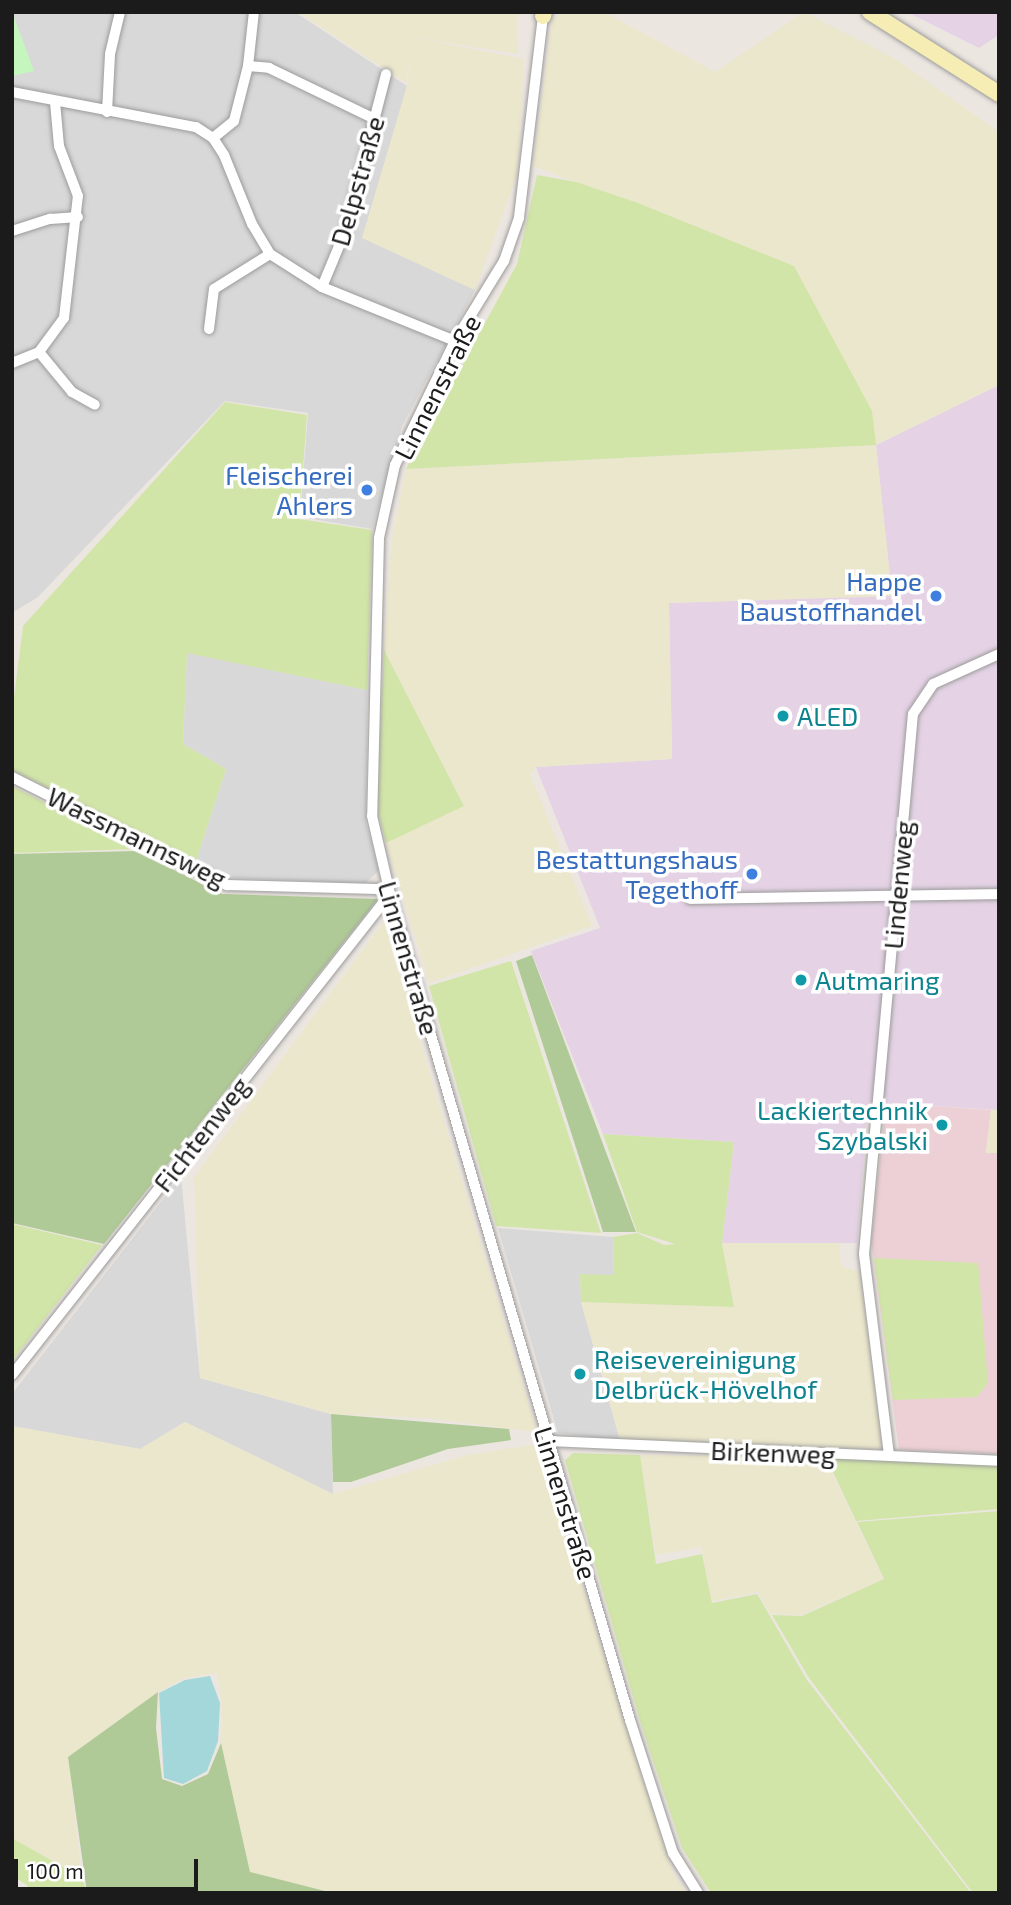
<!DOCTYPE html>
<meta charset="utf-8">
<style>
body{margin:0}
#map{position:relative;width:1011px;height:1905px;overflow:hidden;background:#ece6e1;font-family:"Exo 2",sans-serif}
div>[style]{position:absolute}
.residential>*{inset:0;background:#d9d8d8}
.commercial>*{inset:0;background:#edd0d5}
.industrial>*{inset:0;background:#e5d3e5}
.farmland>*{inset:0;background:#ebe7cc}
.grass>*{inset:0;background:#d2e5a8}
.forest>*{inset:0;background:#b0ca97}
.park>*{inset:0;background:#c4f6be}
.water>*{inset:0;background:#a3d7d9}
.roads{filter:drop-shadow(0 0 2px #9c9c9c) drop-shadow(0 0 2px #9c9c9c)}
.minor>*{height:10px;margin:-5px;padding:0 5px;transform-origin:5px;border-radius:5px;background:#fff}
.secondary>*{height:16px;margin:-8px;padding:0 8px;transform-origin:8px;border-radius:8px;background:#f6edb5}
.dots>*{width:19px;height:19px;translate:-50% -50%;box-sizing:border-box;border:4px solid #fff;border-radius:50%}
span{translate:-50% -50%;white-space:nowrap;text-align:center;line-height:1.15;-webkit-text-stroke:7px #fff;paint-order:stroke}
.street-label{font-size:26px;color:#1b1b1b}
.shop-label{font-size:26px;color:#366cbe}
.right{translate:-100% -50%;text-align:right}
.culture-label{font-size:26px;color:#0d838f}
.left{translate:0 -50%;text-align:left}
.frame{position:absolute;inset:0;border:14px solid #1b1b1b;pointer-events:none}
.scale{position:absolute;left:14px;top:1859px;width:184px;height:32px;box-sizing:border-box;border:4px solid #1b1b1b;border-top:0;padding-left:9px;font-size:21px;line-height:24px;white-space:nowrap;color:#1b1b1b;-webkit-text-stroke:5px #fff;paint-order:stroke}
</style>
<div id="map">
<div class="residential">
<div style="clip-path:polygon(12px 12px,295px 12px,407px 86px,363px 238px,475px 290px,402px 426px,372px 529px,300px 517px,308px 413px,225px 401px,38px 597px,12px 613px)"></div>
<div style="clip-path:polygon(187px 652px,367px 690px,366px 824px,379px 870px,366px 883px,233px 878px,196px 861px,226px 769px,183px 744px)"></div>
<div style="clip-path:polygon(181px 1176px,200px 1378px,331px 1414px,333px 1494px,185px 1422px,140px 1449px,12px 1426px,12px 1394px)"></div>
<div style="clip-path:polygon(498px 1228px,613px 1237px,614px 1276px,580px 1275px,581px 1302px,620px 1440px,558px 1433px)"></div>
</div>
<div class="commercial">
<div style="clip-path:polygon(886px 1103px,991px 1110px,986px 1152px,999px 1153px,999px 1454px,899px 1450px,871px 1240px)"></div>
</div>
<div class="industrial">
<div style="clip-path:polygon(907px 12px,999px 12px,999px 35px,979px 48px)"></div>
<div style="clip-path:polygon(999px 385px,999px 1110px,868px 1102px,857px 1243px,722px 1243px,734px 1142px,603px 1134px,531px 951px,600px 928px,536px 767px,672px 759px,669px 603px,892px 596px,876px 445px)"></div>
</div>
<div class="farmland">
<div style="clip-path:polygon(298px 12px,517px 12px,518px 54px,412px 37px,524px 59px,517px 175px,475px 290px,362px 238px,407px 86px,411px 52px,406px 83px)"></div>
<div style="clip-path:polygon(562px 12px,604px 12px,715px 72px,804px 12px,894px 58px,999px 132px,999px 385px,876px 445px,892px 596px,669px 603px,672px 759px,536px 767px,530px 774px,592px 926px,429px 983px,386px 843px,464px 805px,384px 650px,392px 538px,406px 469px,875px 445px,794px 266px,533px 166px,552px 21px)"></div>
<div style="clip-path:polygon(384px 921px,537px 1432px,425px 1418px,331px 1414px,200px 1378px,194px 1177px)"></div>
<div style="clip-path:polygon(991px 1110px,999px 1110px,999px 1153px,986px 1153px)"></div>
<div style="clip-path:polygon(722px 1243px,839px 1243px,841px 1266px,860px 1272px,883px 1451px,821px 1450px,883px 1579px,801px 1615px,770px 1614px,758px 1592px,712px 1601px,701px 1547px,656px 1555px,640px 1455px,777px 1456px,620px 1440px,581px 1302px,734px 1307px)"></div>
<div style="clip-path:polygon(185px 1422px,333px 1494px,467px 1455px,537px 1444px,673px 1873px,686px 1893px,333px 1893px,250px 1872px,221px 1743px,222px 1704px,217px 1673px,184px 1678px,158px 1692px,68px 1757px,82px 1878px,12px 1838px,12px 1426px,140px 1449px)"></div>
</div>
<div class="grass">
<div style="clip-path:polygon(537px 175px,576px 182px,638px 203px,794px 266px,872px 411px,876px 445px,406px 469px,517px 264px)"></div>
<div style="clip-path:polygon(225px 402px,307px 415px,299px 519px,372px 530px,367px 690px,187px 653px,183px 744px,226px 769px,196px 861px,12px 770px,12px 713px,23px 626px)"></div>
<div style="clip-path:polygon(384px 650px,464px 806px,386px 843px,377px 808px)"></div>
<div style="clip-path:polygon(12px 786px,136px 849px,12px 853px)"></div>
<div style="clip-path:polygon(511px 961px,601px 1233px,496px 1226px,429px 986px)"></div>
<div style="clip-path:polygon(603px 1134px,734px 1142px,722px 1244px,734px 1307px,581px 1302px,580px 1274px,614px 1275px,613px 1237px,637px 1233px,664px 1245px,675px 1244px,637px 1232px)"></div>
<div style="clip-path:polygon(12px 1224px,102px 1245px,12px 1361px)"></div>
<div style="clip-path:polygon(874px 1258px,978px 1263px,988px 1383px,977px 1397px,893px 1400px)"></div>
<div style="clip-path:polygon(573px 1453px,640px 1455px,656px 1564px,702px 1554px,712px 1603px,757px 1594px,807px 1680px,971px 1893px,711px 1893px,682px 1848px,640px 1721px,565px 1460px)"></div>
<div style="clip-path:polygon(826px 1457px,999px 1464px,999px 1509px,856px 1521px)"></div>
<div style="clip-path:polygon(999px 1511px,999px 1893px,973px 1893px,809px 1678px,772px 1615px,802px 1616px,884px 1579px,857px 1522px)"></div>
<div style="clip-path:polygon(12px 1838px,82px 1878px,87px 1893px,30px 1893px,27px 1885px,12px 1876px)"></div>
</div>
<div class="forest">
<div style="clip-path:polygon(136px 851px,222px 894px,378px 899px,104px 1244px,12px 1223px,12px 854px)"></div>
<div style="clip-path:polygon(532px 955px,636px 1232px,603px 1232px,516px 961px)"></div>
<div style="clip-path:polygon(331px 1414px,509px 1429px,511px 1440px,448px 1449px,351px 1482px,333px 1482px)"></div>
<div style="clip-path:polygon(158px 1692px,156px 1728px,162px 1779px,182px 1786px,208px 1774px,221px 1743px,250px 1872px,333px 1893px,87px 1893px,68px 1757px)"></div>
</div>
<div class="park">
<div style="clip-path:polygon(12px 12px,34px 71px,12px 76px)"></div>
</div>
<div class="water">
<div style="clip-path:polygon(210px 1676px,220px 1703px,218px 1741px,207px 1771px,183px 1784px,164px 1778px,159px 1693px,185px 1680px)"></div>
</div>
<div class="roads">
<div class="minor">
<div style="left:543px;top:16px;width:203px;rotate:96.8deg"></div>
<div style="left:519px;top:218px;width:46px;rotate:109.2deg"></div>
<div style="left:504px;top:261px;width:94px;rotate:121.5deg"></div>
<div style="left:455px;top:341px;width:138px;rotate:115.8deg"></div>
<div style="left:395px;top:465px;width:75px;rotate:102.4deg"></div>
<div style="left:379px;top:538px;width:278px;rotate:91.4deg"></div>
<div style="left:372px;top:816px;width:80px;rotate:77deg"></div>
<div style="left:390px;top:894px;width:860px;rotate:73.8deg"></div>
<div style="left:630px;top:1720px;width:140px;rotate:72.1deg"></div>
<div style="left:673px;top:1853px;width:47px;rotate:58deg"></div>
<div style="left:248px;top:66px;width:21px;rotate:5deg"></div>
<div style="left:269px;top:68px;width:118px;rotate:25.7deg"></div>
<div style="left:12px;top:92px;width:187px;rotate:10.8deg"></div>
<div style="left:196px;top:127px;width:20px;rotate:33deg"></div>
<div style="left:213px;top:138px;width:20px;rotate:57deg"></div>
<div style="left:224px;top:155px;width:74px;rotate:67.9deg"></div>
<div style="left:252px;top:224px;width:35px;rotate:59deg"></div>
<div style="left:270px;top:254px;width:62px;rotate:32.4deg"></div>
<div style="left:322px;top:287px;width:144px;rotate:22.1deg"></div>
<div style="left:107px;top:112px;width:58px;rotate:-87deg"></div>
<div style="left:110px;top:54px;width:43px;rotate:-76.6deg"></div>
<div style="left:213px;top:138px;width:27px;rotate:-39deg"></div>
<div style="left:234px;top:121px;width:57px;rotate:-75.7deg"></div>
<div style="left:248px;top:66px;width:54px;rotate:-83.7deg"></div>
<div style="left:12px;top:231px;width:40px;rotate:-18deg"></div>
<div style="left:50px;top:219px;width:28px;rotate:-4deg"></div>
<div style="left:322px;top:287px;width:63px;rotate:-67.5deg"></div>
<div style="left:346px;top:229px;width:160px;rotate:-75.5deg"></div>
<div style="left:209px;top:329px;width:40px;rotate:-82.9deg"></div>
<div style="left:214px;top:289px;width:66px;rotate:-32deg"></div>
<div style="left:39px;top:352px;width:52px;rotate:50.5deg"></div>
<div style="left:72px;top:392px;width:26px;rotate:29deg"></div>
<div style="left:12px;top:363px;width:29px;rotate:-22deg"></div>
<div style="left:39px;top:352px;width:42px;rotate:-53.7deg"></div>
<div style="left:64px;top:318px;width:123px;rotate:-83.5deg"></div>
<div style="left:78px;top:196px;width:53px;rotate:-110.8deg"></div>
<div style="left:59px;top:146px;width:44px;rotate:-95.2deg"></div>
<div style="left:12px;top:777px;width:241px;rotate:26.7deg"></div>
<div style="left:227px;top:885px;width:150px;rotate:1.5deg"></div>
<div style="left:377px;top:889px;width:14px;rotate:21deg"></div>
<div style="left:690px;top:899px;width:309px;rotate:-0.9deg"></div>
<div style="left:12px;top:1375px;width:612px;rotate:-51.84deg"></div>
<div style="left:548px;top:1441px;width:451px;rotate:2.5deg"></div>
<div style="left:889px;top:1455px;width:203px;rotate:-97.1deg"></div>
<div style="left:864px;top:1254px;width:542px;rotate:-84.82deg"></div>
<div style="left:913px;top:714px;width:36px;rotate:-56deg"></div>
<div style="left:933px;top:684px;width:72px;rotate:-24.4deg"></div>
</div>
<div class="secondary">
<div style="left:870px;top:12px;width:153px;rotate:32.4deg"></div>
<div style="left:543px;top:16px;width:4px;rotate:-76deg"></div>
</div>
</div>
<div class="dots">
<div style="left:367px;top:490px;background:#3f7fe0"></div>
<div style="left:936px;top:596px;background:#3f7fe0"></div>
<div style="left:783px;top:716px;background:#0f9aa8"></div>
<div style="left:752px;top:874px;background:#3f7fe0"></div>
<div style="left:801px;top:980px;background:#0f9aa8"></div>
<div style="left:942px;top:1125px;background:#0f9aa8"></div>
<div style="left:580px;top:1374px;background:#0f9aa8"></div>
</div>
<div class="street-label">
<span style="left:357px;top:181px;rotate:-74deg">Delpstraße</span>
<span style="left:437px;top:387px;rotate:-63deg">Linnenstraße</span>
<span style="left:137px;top:837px;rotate:26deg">Wassmannsweg</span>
<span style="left:898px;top:885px;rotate:-85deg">Lindenweg</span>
<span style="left:409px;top:958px;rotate:74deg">Linnenstraße</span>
<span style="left:201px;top:1134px;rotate:-52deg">Fichtenweg</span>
<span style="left:773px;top:1452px;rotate:2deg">Birkenweg</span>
<span style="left:566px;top:1503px;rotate:73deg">Linnenstraße</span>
</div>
<div class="shop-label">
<span class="right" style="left:353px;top:490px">Fleischerei<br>Ahlers</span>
<span class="right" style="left:922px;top:596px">Happe<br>Baustoffhandel</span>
<span class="right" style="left:738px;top:874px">Bestattungshaus<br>Tegethoff</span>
</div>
<div class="culture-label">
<span class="left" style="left:797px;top:716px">ALED</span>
<span class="left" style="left:815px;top:980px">Autmaring</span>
<span class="right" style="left:928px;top:1125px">Lackiertechnik<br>Szybalski</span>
<span class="left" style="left:594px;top:1374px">Reisevereinigung<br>Delbrück-Hövelhof</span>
</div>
<div class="frame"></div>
<div class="scale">100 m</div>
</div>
